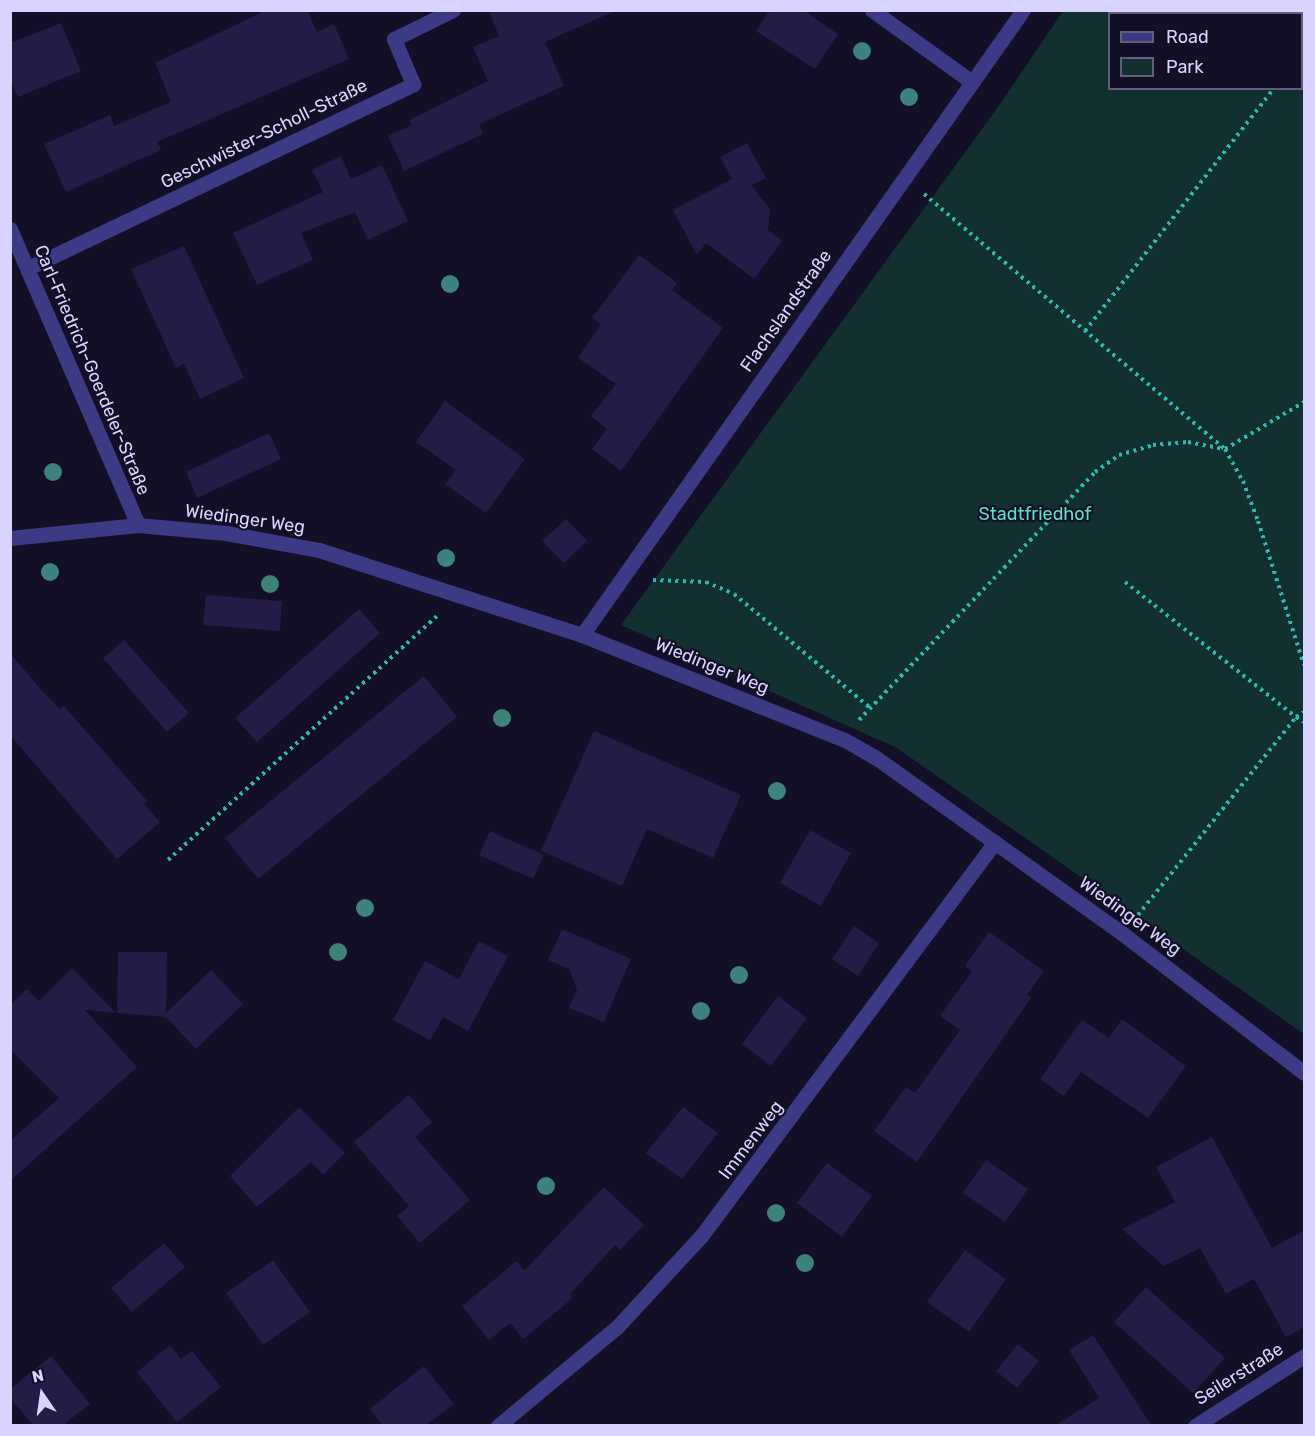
<!DOCTYPE html>
<meta charset="utf-8">
<style>
body{margin:0}
#map{position:relative;width:1315px;height:1436px;overflow:hidden;background:#130f26;font-family:Rubik,sans-serif}
div>[style]{position:absolute}
.green>*{inset:0;background:#12302f}
.building>*{inset:0;background:#241b47}
.path>*{height:4px;margin-top:-2px;transform-origin:0;background:repeating-linear-gradient(90deg,#2fb8b0 0 3px,transparent 0 7.5px)}
.street>*{height:15px;margin:-7.5px;padding:0 7.5px;transform-origin:7.5px;border-radius:7.5px;background:#3d3a85}
.trees>*{width:18px;height:18px;margin:-9px;border-radius:50%;background:#3d827b}
span{translate:-50% -50%;white-space:nowrap;text-align:center;line-height:1.15;-webkit-text-stroke:4.5px #130f26;paint-order:stroke}
.street-label{font-size:18px;color:#d9d4ff}
.park-label{font-size:18px;color:#5fe0c0}
.frame{position:absolute;inset:0;border:12px solid #d9d4ff;pointer-events:none}
.legend{position:absolute;left:1108px;top:12px;width:195px;height:78px;box-sizing:border-box;background:#130f26;border:2px solid #625e7d;margin:0;padding:8px 10px;list-style:none;font-size:18px;color:#d9d4ff}
.legend li{display:flex;align-items:center;gap:12px;height:30px}
.legend b{width:30px;border:2px solid #625e7d}
.north{position:absolute;left:12px;top:1364px;width:60px;height:60px;-webkit-text-stroke:4px #130f26;paint-order:stroke;rotate:347deg;font-size:16px;font-weight:700;line-height:24px;text-align:center;color:#d9d4ff}
.north::after{content:'';display:block;margin:auto;width:21px;height:27px;background:#d9d4ff;clip-path:polygon(50% 0,100% 100%,50% 72%,0 100%)}
</style>
<div id="map">
<div class="green">
<div style="clip-path:polygon(evenodd,1063px 11px,1304px 11px,1304px 1034px,897px 748px,621px 625px,998px 107px,1063px 11px,1110px 14px,1302px 14px,1302px 88px,1110px 88px,1110px 14px)"></div>
</div>
<div class="building">
<div style="clip-path:polygon(267px 10px,307px 10px,317px 32px,334px 24px,349px 59px,157px 142px,161px 150px,66px 192px,44px 144px,110px 115px,114px 126px,171px 102px,155px 63px)"></div>
<div style="clip-path:polygon(488px 10px,617px 10px,545px 42px,564px 86px,479px 124px,483px 134px,404px 171px,388px 136px,412px 125px,409px 120px,488px 81px,473px 47px,499px 36px)"></div>
<div style="clip-path:polygon(770px 10px,803px 10px,838px 34px,815px 69px,756px 31px)"></div>
<div style="clip-path:polygon(61px 23px,81px 71px,18px 97px,10px 80px,10px 43px)"></div>
<div style="clip-path:polygon(747px 143px,766px 178px,751px 185px,770px 209px,768px 230px,782px 241px,754px 279px,706px 243px,697px 255px,673px 210px,732px 179px,720px 157px)"></div>
<div style="clip-path:polygon(341px 156px,351px 179px,382px 165px,408px 221px,368px 240px,355px 212px,301px 233px,313px 260px,257px 285px,233px 233px,323px 192px,312px 170px)"></div>
<div style="clip-path:polygon(184px 246px,244px 378px,200px 399px,184px 364px,176px 368px,131px 269px)"></div>
<div style="clip-path:polygon(639px 255px,677px 283px,672px 290px,723px 328px,621px 471px,592px 449px,607px 429px,591px 416px,616px 384px,578px 358px,601px 324px,592px 318px)"></div>
<div style="clip-path:polygon(445px 401px,525px 459px,486px 513px,445px 484px,456px 470px,416px 442px)"></div>
<div style="clip-path:polygon(269px 433px,281px 459px,197px 498px,186px 472px)"></div>
<div style="clip-path:polygon(566px 519px,587px 541px,564px 563px,542px 541px)"></div>
<div style="clip-path:polygon(206px 595px,282px 601px,280px 631px,203px 625px)"></div>
<div style="clip-path:polygon(359px 609px,380px 633px,257px 742px,235px 718px)"></div>
<div style="clip-path:polygon(124px 640px,189px 713px,167px 732px,103px 658px)"></div>
<div style="clip-path:polygon(10px 653px,43px 692px,60px 709px,64px 706px,147px 801px,144px 804px,160px 822px,117px 859px,10px 735px)"></div>
<div style="clip-path:polygon(424px 676px,457px 717px,258px 879px,225px 838px)"></div>
<div style="clip-path:polygon(594px 731px,741px 795px,713px 858px,647px 829px,622px 886px,541px 851px)"></div>
<div style="clip-path:polygon(810px 830px,851px 853px,821px 906px,780px 883px)"></div>
<div style="clip-path:polygon(490px 831px,544px 855px,533px 879px,479px 855px)"></div>
<div style="clip-path:polygon(854px 926px,879px 943px,858px 976px,832px 959px)"></div>
<div style="clip-path:polygon(562px 929px,631px 959px,604px 1022px,569px 1008px,577px 990px,569px 969px,548px 960px)"></div>
<div style="clip-path:polygon(989px 932px,1044px 971px,1027px 995px,1031px 998px,917px 1162px,874px 1131px,906px 1087px,915px 1093px,960px 1030px,940px 1016px,972px 971px,965px 966px)"></div>
<div style="clip-path:polygon(479px 941px,508px 956px,468px 1031px,443px 1017px,430px 1040px,393px 1020px,425px 961px,459px 979px)"></div>
<div style="clip-path:polygon(118px 952px,167px 952px,166px 1013px,211px 970px,243px 1004px,196px 1049px,166px 1017px,117px 1013px)"></div>
<div style="clip-path:polygon(72px 968px,116px 1013px,85px 1010px,137px 1067px,10px 1181px,10px 1141px,59px 1098px,10px 1049px,10px 1005px,27px 989px,39px 1001px)"></div>
<div style="clip-path:polygon(778px 996px,807px 1018px,771px 1066px,742px 1044px)"></div>
<div style="clip-path:polygon(1122px 1019px,1186px 1066px,1148px 1118px,1081px 1072px,1064px 1096px,1040px 1079px,1082px 1020px,1109px 1038px)"></div>
<div style="clip-path:polygon(409px 1095px,432px 1122px,415px 1137px,470px 1200px,420px 1243px,397px 1216px,409px 1206px,354px 1142px)"></div>
<div style="clip-path:polygon(299px 1107px,345px 1153px,323px 1175px,311px 1162px,257px 1207px,230px 1176px)"></div>
<div style="clip-path:polygon(683px 1107px,718px 1133px,682px 1179px,646px 1153px)"></div>
<div style="clip-path:polygon(1212px 1137px,1272px 1248px,1305px 1230px,1305px 1327px,1286px 1337px,1254px 1279px,1226px 1294px,1200px 1248px,1164px 1266px,1122px 1229px,1175px 1202px,1156px 1167px)"></div>
<div style="clip-path:polygon(986px 1160px,1028px 1189px,1005px 1222px,963px 1193px)"></div>
<div style="clip-path:polygon(827px 1163px,872px 1196px,842px 1237px,797px 1203px)"></div>
<div style="clip-path:polygon(604px 1187px,644px 1225px,620px 1250px,615px 1245px,570px 1294px,573px 1298px,523px 1339px,510px 1323px,489px 1340px,462px 1306px,517px 1261px,524px 1271px)"></div>
<div style="clip-path:polygon(164px 1243px,185px 1267px,132px 1312px,111px 1288px)"></div>
<div style="clip-path:polygon(965px 1250px,1006px 1279px,969px 1332px,927px 1302px)"></div>
<div style="clip-path:polygon(273px 1260px,310px 1312px,263px 1345px,226px 1293px)"></div>
<div style="clip-path:polygon(1146px 1287px,1225px 1358px,1193px 1393px,1114px 1322px)"></div>
<div style="clip-path:polygon(1093px 1335px,1151px 1425px,1056px 1425px,1099px 1398px,1069px 1350px)"></div>
<div style="clip-path:polygon(1018px 1344px,1039px 1361px,1017px 1388px,996px 1371px)"></div>
<div style="clip-path:polygon(170px 1345px,181px 1359px,192px 1351px,221px 1387px,177px 1422px,137px 1372px)"></div>
<div style="clip-path:polygon(51px 1356px,90px 1404px,63px 1425px,33px 1425px,10px 1398px,10px 1389px)"></div>
<div style="clip-path:polygon(424px 1366px,454px 1404px,426px 1425px,382px 1425px,370px 1409px)"></div>
</div>
<div class="path">
<div style="left:1302px;top:54px;width:4px;rotate:-63deg"></div>
<div style="left:924px;top:194px;width:394px;rotate:40.3deg"></div>
<div style="left:1225px;top:449px;width:37px;rotate:61deg"></div>
<div style="left:1243px;top:481px;width:43px;rotate:69.4deg"></div>
<div style="left:1258px;top:521px;width:151px;rotate:72.3deg"></div>
<div style="left:1085px;top:331px;width:308px;rotate:-52.1deg"></div>
<div style="left:653px;top:580px;width:53px;rotate:2.2deg"></div>
<div style="left:706px;top:582px;width:30px;rotate:23deg"></div>
<div style="left:734px;top:594px;width:176px;rotate:39.9deg"></div>
<div style="left:1125px;top:582px;width:218px;rotate:38.3deg"></div>
<div style="left:1296px;top:717px;width:9px;rotate:-32deg"></div>
<div style="left:859px;top:720px;width:342px;rotate:-46.4deg"></div>
<div style="left:1095px;top:472px;width:29px;rotate:-35deg"></div>
<div style="left:1119px;top:455px;width:35px;rotate:-16deg"></div>
<div style="left:1153px;top:445px;width:35px;rotate:-5deg"></div>
<div style="left:1188px;top:442px;width:38px;rotate:11deg"></div>
<div style="left:1225px;top:449px;width:92px;rotate:-30.7deg"></div>
<div style="left:168px;top:860px;width:365px;rotate:-42.2deg"></div>
<div style="left:1138px;top:915px;width:253px;rotate:-51.4deg"></div>
<div style="left:1296px;top:717px;width:9px;rotate:32deg"></div>
</div>
<div class="street">
<div style="left:872px;top:10px;width:123px;rotate:35.8deg"></div>
<div style="left:10px;top:229px;width:322px;rotate:66.6deg"></div>
<div style="left:28px;top:268px;width:427px;rotate:-25.5deg"></div>
<div style="left:413px;top:84px;width:49px;rotate:-112.9deg"></div>
<div style="left:394px;top:39px;width:66px;rotate:-26.2deg"></div>
<div style="left:10px;top:538px;width:129px;rotate:-5.8deg"></div>
<div style="left:138px;top:525px;width:88px;rotate:5.2deg"></div>
<div style="left:226px;top:533px;width:95px;rotate:10.4deg"></div>
<div style="left:319px;top:550px;width:276px;rotate:17.9deg"></div>
<div style="left:582px;top:635px;width:283px;rotate:21.8deg"></div>
<div style="left:845px;top:740px;width:34px;rotate:30deg"></div>
<div style="left:875px;top:757px;width:305px;rotate:35.5deg"></div>
<div style="left:1123px;top:934px;width:228px;rotate:37.5deg"></div>
<div style="left:582px;top:635px;width:765px;rotate:-54.79deg"></div>
<div style="left:498px;top:1426px;width:156px;rotate:-39.8deg"></div>
<div style="left:618px;top:1326px;width:124px;rotate:-47.3deg"></div>
<div style="left:702px;top:1235px;width:490px;rotate:-53.3deg"></div>
<div style="left:1195px;top:1426px;width:130px;rotate:-32.7deg"></div>
</div>
<div class="trees">
<div style="left:862px;top:51px"></div>
<div style="left:909px;top:97px"></div>
<div style="left:450px;top:284px"></div>
<div style="left:53px;top:472px"></div>
<div style="left:446px;top:558px"></div>
<div style="left:50px;top:572px"></div>
<div style="left:270px;top:584px"></div>
<div style="left:502px;top:718px"></div>
<div style="left:777px;top:791px"></div>
<div style="left:365px;top:908px"></div>
<div style="left:338px;top:952px"></div>
<div style="left:739px;top:975px"></div>
<div style="left:701px;top:1011px"></div>
<div style="left:546px;top:1186px"></div>
<div style="left:776px;top:1213px"></div>
<div style="left:805px;top:1263px"></div>
</div>
<div class="street-label">
<span style="left:264px;top:134px;rotate:-26deg">Geschwister-Scholl-Straße</span>
<span style="left:786px;top:311px;rotate:-55deg">Flachslandstraße</span>
<span style="left:92px;top:370px;rotate:67deg">Carl-Friedrich-Goerdeler-Straße</span>
<span style="left:245px;top:519px;rotate:8deg">Wiedinger Weg</span>
<span style="left:712px;top:666px;rotate:22deg">Wiedinger Weg</span>
<span style="left:1130px;top:916px;rotate:36deg">Wiedinger Weg</span>
<span style="left:751px;top:1140px;rotate:-53deg">Immenweg</span>
<span style="left:1239px;top:1374px;rotate:-32deg">Seilerstraße</span>
</div>
<div class="park-label">
<span style="left:1035px;top:514px">Stadtfriedhof</span>
</div>
<div class="frame"></div>
<ul class="legend">
<li><b style="height:8px;background:#3d3a85"></b>Road</li>
<li><b style="height:16px;background:#12302f"></b>Park</li>
</ul>
<div class="north">N</div>
</div>
